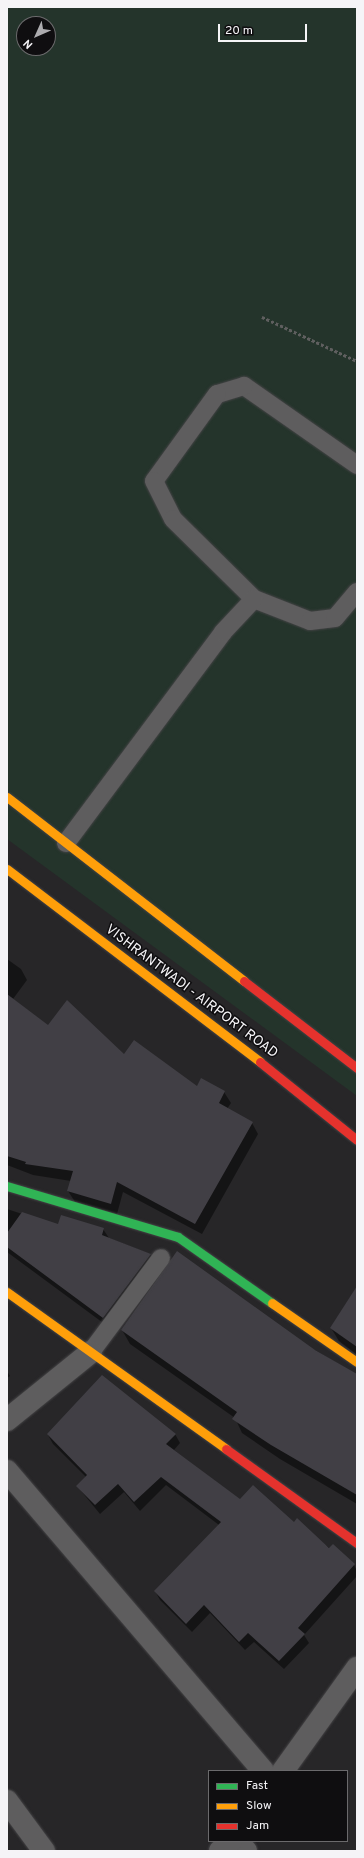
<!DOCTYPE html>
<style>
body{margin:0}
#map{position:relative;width:364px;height:1858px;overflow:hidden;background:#272628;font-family:Overpass,sans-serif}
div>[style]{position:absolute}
.green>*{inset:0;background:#24342b}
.shadow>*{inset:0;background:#0007}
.building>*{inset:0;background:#413f45}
.path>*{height:2.5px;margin-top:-1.25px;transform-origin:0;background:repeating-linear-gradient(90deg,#5f5f5f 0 3px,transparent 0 5px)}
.roads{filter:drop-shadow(0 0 1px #444345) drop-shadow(0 0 1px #444345)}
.lane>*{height:18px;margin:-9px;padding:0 9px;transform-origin:9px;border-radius:9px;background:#5e5d5e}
.street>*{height:22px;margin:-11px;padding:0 11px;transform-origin:11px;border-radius:11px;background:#5e5d5e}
.fast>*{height:9px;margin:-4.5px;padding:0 4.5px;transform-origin:4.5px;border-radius:4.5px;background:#30b455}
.slow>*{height:9px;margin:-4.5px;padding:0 4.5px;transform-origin:4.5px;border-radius:4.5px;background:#ff9f0a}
.jam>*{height:9px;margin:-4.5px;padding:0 4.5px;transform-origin:4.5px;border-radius:4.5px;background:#e5322d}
span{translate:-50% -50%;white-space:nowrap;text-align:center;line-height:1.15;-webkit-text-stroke:3px #0f0e10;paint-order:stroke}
.street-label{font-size:14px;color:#f5f4f7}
.frame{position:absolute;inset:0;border:8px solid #f5f4f7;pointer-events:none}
.legend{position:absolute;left:208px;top:1770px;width:140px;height:72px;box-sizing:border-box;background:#0f0e10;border:1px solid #6b6a6c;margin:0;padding:5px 7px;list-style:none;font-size:12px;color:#f5f4f7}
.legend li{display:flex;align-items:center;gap:8px;height:20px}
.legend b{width:20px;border:1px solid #6b6a6c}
.north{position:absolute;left:16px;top:16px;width:40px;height:40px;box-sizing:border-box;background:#0f0e10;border:1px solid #6b6a6c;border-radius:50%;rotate:225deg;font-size:11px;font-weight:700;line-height:16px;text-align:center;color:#f5f4f7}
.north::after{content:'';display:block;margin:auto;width:14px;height:18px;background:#adacaf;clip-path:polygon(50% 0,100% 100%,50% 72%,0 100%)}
.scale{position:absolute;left:218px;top:24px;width:89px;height:18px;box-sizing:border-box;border:2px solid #f5f4f7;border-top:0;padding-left:5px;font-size:12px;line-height:14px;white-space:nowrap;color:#f5f4f7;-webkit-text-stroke:3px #0f0e10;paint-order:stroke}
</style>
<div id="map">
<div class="green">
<div style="clip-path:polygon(evenodd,7px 7px,357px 7px,357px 1096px,7px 839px,7px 7px,24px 24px,48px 24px,48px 48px,24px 48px,24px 24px)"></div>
</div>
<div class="shadow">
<div style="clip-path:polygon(7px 959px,21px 969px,27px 980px,13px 999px,48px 1026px,197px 1087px,224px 1092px,231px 1103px,227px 1109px,252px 1123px,258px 1134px,202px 1234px,123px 1192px,117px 1214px,75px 1202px,68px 1191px,71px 1181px,33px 1175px,7px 1165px)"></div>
<div style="clip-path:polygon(7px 1209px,59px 1226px,103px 1229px,109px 1238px,150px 1254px,157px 1265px,110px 1328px,7px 1252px)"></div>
<div style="clip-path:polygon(357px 1293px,357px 1355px,339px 1341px,331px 1328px)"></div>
<div style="clip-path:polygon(122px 1330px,315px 1350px,357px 1375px,357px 1504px,280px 1459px,242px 1433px,235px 1418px,130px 1344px)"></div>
<div style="clip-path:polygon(7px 1371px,10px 1376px,7px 1378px)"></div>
<div style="clip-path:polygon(175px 1434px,180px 1443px,174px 1450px,240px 1500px,294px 1523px,354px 1565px,357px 1571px,357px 1576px,304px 1635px,309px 1643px,284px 1669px,254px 1642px,245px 1650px,210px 1613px,192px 1632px,160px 1600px,155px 1591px,219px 1525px,166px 1485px,140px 1511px,124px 1492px,100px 1514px,77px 1486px,86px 1477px,53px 1444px,48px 1435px)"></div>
</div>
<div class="building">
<div style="clip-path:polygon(7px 994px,48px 1025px,67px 1000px,124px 1054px,134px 1040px,197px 1086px,201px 1078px,225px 1091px,219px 1103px,253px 1122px,195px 1224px,117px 1182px,111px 1204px,67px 1191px,73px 1171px,25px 1164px,26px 1162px,7px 1156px)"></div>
<div style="clip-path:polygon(22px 1212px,58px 1224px,61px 1215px,104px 1228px,102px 1235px,151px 1254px,103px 1318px,7px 1247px,7px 1233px)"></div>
<div style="clip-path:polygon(177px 1251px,315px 1350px,357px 1374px,357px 1495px,271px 1445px,232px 1419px,237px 1412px,121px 1330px)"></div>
<div style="clip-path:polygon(357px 1286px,357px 1347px,330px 1328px)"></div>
<div style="clip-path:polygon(102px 1375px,176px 1434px,166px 1444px,240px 1499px,253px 1485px,294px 1522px,297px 1518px,329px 1548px,333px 1544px,355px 1564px,298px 1628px,305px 1634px,279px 1661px,248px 1633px,239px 1642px,204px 1605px,186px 1624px,154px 1591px,221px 1522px,161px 1477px,134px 1502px,118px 1484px,95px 1505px,76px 1486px,87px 1475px,47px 1434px)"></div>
</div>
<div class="path">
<div style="left:262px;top:317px;width:105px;rotate:24.9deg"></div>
</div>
<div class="roads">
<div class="lane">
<div style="left:357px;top:465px;width:138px;rotate:-145deg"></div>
<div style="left:244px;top:386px;width:28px;rotate:163deg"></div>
<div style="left:217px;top:394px;width:107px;rotate:125.9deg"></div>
<div style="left:154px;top:481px;width:42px;rotate:63.4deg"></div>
<div style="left:173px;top:519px;width:114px;rotate:44.6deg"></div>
<div style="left:254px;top:599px;width:60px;rotate:21.4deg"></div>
<div style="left:310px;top:621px;width:25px;rotate:-7deg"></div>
<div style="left:335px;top:618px;width:34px;rotate:-50deg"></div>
<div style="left:66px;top:843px;width:263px;rotate:-53.3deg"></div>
<div style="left:223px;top:632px;width:45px;rotate:-46.8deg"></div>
<div style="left:91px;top:1352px;width:117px;rotate:-53.3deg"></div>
</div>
<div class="street">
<div style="left:7px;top:1420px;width:108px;rotate:-39deg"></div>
<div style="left:7px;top:1471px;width:394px;rotate:49.5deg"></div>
<div style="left:283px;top:1771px;width:127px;rotate:-54.3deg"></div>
<div style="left:7px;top:1801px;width:62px;rotate:53.5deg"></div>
<div style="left:236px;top:1841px;width:14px;rotate:45deg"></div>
<div style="left:220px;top:1851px;width:15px;rotate:-42deg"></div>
</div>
<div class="fast">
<div style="left:7px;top:1186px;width:178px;rotate:16.6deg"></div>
<div style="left:178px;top:1237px;width:115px;rotate:35.1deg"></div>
</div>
<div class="slow">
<div style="left:7px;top:797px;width:300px;rotate:37.8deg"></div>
<div style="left:7px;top:869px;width:318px;rotate:37.3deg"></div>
<div style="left:7px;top:1292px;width:269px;rotate:35.6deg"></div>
<div style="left:272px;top:1303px;width:103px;rotate:34.8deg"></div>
</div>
<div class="jam">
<div style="left:244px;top:981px;width:143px;rotate:37.6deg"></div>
<div style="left:260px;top:1062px;width:124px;rotate:38.8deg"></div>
<div style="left:226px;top:1449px;width:161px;rotate:35.7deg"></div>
</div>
</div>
<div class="street-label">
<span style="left:191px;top:992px;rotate:37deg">VISHRANTWADI - AIRPORT ROAD</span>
</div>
<div class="frame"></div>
<ul class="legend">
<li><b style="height:5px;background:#30b455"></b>Fast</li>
<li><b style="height:5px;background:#ff9f0a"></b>Slow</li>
<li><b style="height:5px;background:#e5322d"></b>Jam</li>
</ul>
<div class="north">N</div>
<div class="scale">20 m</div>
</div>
